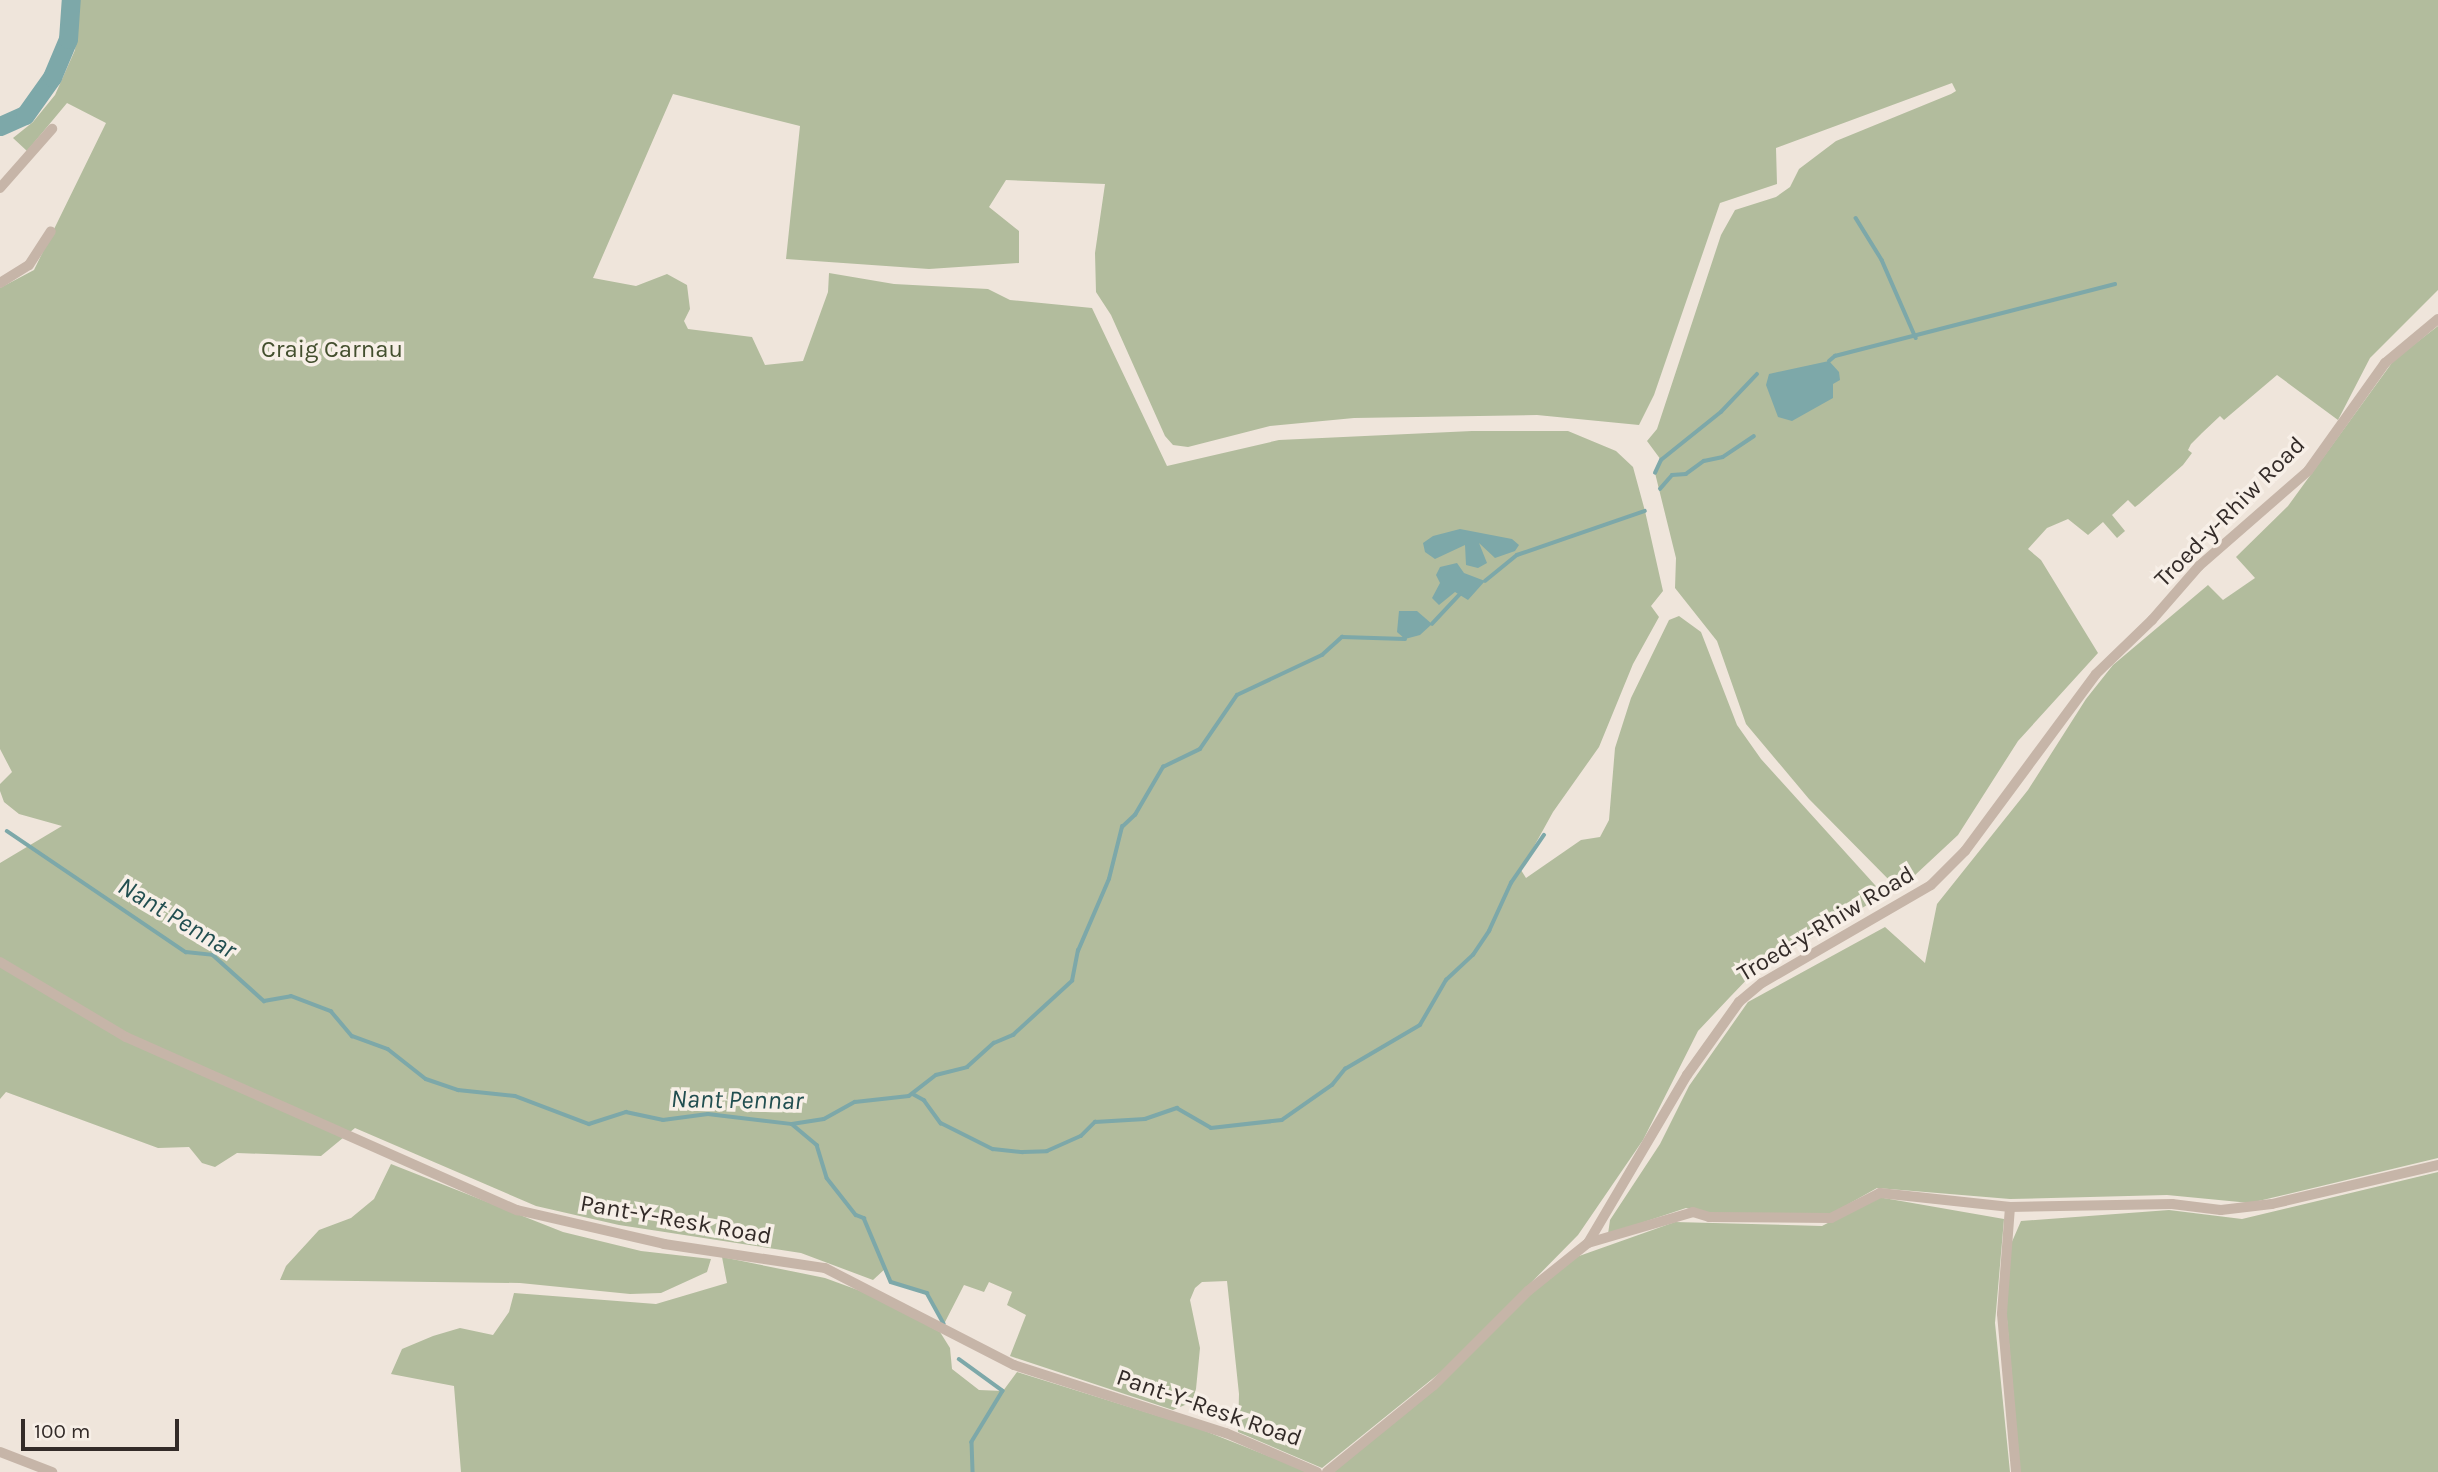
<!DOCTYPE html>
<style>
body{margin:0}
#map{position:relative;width:2438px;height:1472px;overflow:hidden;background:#efe5db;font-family:Karla,sans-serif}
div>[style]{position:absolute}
.green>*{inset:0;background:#b2bc9d}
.water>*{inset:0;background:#7da8a9}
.stream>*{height:3.5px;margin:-1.75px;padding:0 1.75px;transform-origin:1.75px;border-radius:1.75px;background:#7da8a9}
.river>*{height:19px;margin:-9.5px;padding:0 9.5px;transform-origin:9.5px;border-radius:9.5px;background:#7da8a9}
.minor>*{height:10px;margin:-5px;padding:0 5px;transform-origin:5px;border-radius:5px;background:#c6b5a8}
span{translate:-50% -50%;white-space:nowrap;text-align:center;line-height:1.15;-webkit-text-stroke:7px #f7efe7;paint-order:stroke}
.park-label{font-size:24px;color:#434f2e}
.street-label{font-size:24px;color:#332b28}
.water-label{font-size:26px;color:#214e50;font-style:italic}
.scale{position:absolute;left:21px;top:1419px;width:158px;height:32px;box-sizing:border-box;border:4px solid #332b28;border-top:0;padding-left:9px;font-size:21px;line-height:24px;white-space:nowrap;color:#332b28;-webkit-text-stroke:5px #f7efe7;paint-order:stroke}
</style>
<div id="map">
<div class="green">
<div style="clip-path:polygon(79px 0,2438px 0,2438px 290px,2370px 358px,2338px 420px,2277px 375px,2224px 420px,2220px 416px,2202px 433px,2191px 444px,2188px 450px,2192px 453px,2183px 465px,2139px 504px,2135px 507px,2128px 500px,2112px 515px,2125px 531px,2117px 538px,2103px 522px,2088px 535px,2068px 519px,2047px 528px,2028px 549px,2041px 560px,2098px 653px,2018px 741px,1958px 835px,1899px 890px,1809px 799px,1746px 724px,1717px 641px,1675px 588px,1676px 558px,1655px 473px,1661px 460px,1647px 441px,1657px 429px,1721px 235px,1735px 210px,1776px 197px,1790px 187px,1799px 169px,1836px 141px,1951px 94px,1956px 91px,1952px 83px,1776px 148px,1777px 184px,1720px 203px,1654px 395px,1639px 425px,1537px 415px,1354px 418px,1270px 426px,1188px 447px,1173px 445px,1165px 436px,1111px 315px,1096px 292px,1095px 253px,1105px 184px,1006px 180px,989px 207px,1019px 231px,1019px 263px,929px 269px,786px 259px,800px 126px,673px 94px,593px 278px,636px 286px,667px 274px,687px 285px,690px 309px,684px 321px,688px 329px,752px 337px,765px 365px,803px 361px,828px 292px,829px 273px,894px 284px,988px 289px,1010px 300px,1092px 308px,1167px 466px,1279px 440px,1472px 431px,1568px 431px,1616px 451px,1633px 467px,1645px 511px,1663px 591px,1651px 606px,1659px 617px,1633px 664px,1599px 747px,1553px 812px,1521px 870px,1526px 878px,1581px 840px,1600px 837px,1609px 820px,1615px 748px,1631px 698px,1669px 620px,1679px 616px,1701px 632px,1737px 725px,1761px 759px,1884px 895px,1754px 972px,1730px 997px,1698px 1031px,1643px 1140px,1578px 1235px,1452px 1363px,1322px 1468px,1238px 1432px,1239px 1394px,1227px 1281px,1202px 1282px,1195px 1288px,1190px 1300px,1200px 1348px,1196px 1389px,1192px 1402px,1173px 1410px,1010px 1356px,1026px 1315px,1007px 1305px,1012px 1292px,989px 1282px,984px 1292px,964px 1285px,944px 1324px,927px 1293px,891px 1282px,886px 1268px,873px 1280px,801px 1253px,619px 1225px,536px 1206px,355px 1128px,321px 1156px,237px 1153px,215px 1167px,202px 1163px,189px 1147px,158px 1148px,6px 1092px,0 1099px,0 863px,62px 826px,19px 814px,4px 802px,0 791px,0 784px,12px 772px,0 749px,0 288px,34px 270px,106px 123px,67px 103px,27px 151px,13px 138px,33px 122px,55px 95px,75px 50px)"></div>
<div style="clip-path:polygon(2438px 326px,2438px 1158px,2250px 1203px,2167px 1195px,2010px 1199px,1877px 1188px,1829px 1215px,1709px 1214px,1686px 1208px,1608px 1234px,1610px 1220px,1660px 1144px,1689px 1086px,1748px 1002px,1885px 927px,1925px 963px,1937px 904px,2028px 790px,2086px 699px,2113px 665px,2208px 585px,2223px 600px,2255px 578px,2236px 557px,2288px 506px,2394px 360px)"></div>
<div style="clip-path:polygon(391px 1164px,563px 1232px,641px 1251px,711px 1259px,707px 1272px,661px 1293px,630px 1294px,520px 1283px,280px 1280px,286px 1266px,319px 1230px,351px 1218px,374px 1199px)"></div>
<div style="clip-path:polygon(2438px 1172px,2438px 1472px,2020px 1472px,2006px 1308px,2011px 1244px,2021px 1221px,2169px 1210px,2242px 1219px)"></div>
<div style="clip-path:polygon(1878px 1197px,2004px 1219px,1995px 1323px,2010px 1472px,1332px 1472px,1565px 1261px,1675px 1222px,1822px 1226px)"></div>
<div style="clip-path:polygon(722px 1257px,825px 1278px,866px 1293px,940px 1332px,950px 1348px,952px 1369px,979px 1390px,1003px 1391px,1017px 1372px,1200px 1429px,1309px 1472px,461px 1472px,454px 1386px,391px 1374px,402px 1349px,433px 1336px,460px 1328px,493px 1335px,509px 1312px,514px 1293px,656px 1304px,727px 1283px)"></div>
</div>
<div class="water">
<div style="clip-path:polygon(1829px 361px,1839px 372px,1840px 380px,1833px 384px,1833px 398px,1792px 421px,1778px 417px,1766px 385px,1769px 374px)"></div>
<div style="clip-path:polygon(1460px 529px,1512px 539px,1519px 545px,1515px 551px,1495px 558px,1479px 543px,1487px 563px,1478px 568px,1466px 565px,1465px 545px,1435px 559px,1425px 552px,1423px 543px,1433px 536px)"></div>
<div style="clip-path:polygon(1457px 563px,1464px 573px,1485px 581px,1468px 600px,1455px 592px,1439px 605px,1432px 598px,1440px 583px,1436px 575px,1440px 567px)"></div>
<div style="clip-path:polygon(1399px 611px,1417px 611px,1432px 624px,1420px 635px,1405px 639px,1397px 632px)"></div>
</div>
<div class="stream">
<div style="left:1856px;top:218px;width:49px;rotate:58.2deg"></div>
<div style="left:1882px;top:260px;width:85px;rotate:66.4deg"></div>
<div style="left:1829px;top:361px;width:8px;rotate:-40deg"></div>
<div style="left:1835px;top:356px;width:289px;rotate:-14.4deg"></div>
<div style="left:1655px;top:473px;width:14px;rotate:-65deg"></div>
<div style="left:1661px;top:460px;width:77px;rotate:-38.7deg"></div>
<div style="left:1721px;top:412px;width:52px;rotate:-46.5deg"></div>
<div style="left:1660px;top:489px;width:18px;rotate:-49deg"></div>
<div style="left:1672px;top:475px;width:14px;rotate:-4deg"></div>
<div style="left:1686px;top:474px;width:22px;rotate:-36deg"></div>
<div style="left:1704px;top:461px;width:19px;rotate:-12deg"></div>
<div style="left:1723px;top:457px;width:37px;rotate:-34deg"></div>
<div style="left:1485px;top:581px;width:41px;rotate:-39.1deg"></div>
<div style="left:1517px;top:555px;width:135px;rotate:-19deg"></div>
<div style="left:1432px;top:624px;width:42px;rotate:-46.9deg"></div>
<div style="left:7px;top:831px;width:216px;rotate:34.1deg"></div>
<div style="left:186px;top:952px;width:27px;rotate:6deg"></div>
<div style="left:213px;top:955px;width:69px;rotate:42deg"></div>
<div style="left:264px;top:1001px;width:27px;rotate:-10deg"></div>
<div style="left:291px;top:996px;width:43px;rotate:20.6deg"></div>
<div style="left:331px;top:1011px;width:33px;rotate:50deg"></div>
<div style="left:352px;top:1036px;width:38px;rotate:20deg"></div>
<div style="left:388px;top:1049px;width:48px;rotate:38.3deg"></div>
<div style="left:426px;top:1079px;width:34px;rotate:19deg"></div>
<div style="left:458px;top:1090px;width:57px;rotate:6deg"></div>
<div style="left:515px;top:1096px;width:79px;rotate:20.7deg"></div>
<div style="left:589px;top:1124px;width:39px;rotate:-18deg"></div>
<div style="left:626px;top:1112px;width:38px;rotate:12deg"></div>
<div style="left:663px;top:1120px;width:45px;rotate:-7.6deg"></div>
<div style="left:708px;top:1114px;width:85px;rotate:6.8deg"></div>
<div style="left:792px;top:1124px;width:32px;rotate:-9deg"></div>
<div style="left:824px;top:1119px;width:35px;rotate:-29deg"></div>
<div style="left:855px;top:1102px;width:54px;rotate:-6.3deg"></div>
<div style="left:909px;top:1096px;width:34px;rotate:-38deg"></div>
<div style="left:936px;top:1075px;width:32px;rotate:-14deg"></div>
<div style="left:967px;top:1067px;width:36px;rotate:-42deg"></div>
<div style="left:994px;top:1043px;width:21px;rotate:-23deg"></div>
<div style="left:1013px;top:1035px;width:80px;rotate:-42.5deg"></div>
<div style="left:1072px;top:981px;width:31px;rotate:-79deg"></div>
<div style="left:1078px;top:951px;width:78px;rotate:-66.7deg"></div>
<div style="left:1109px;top:879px;width:54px;rotate:-76deg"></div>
<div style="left:1122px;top:827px;width:18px;rotate:-43deg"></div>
<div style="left:1135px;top:815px;width:56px;rotate:-59.7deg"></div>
<div style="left:1163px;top:767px;width:41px;rotate:-25.9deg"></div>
<div style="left:1200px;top:749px;width:65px;rotate:-55.6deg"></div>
<div style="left:1237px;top:695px;width:94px;rotate:-25.2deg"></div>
<div style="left:1322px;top:655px;width:27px;rotate:-42deg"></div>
<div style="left:1342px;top:637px;width:63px;rotate:1.8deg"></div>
<div style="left:913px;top:1094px;width:13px;rotate:29deg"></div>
<div style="left:924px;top:1100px;width:29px;rotate:54deg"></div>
<div style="left:941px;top:1123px;width:58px;rotate:26.6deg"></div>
<div style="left:993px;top:1149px;width:30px;rotate:6deg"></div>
<div style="left:1023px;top:1152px;width:24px;rotate:-2deg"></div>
<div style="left:1047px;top:1151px;width:37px;rotate:-24deg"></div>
<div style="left:1081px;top:1136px;width:20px;rotate:-45deg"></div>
<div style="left:1095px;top:1122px;width:50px;rotate:-3.4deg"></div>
<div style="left:1145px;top:1119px;width:34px;rotate:-19deg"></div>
<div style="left:1177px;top:1108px;width:39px;rotate:30deg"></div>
<div style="left:1211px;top:1128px;width:71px;rotate:-6.4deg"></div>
<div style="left:1282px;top:1120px;width:61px;rotate:-35deg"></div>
<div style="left:1332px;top:1085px;width:21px;rotate:-51deg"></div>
<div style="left:1345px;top:1069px;width:87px;rotate:-30.4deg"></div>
<div style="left:1420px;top:1025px;width:52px;rotate:-60deg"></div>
<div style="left:1446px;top:980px;width:37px;rotate:-43deg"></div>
<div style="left:1473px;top:955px;width:29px;rotate:-56deg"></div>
<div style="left:1489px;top:931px;width:53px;rotate:-65.4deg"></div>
<div style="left:1511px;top:883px;width:58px;rotate:-55.5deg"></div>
<div style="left:792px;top:1124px;width:33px;rotate:40deg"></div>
<div style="left:817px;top:1145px;width:34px;rotate:73deg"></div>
<div style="left:827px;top:1178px;width:47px;rotate:51.9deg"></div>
<div style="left:856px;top:1215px;width:9px;rotate:21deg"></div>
<div style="left:864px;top:1218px;width:69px;rotate:67.1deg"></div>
<div style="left:891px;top:1282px;width:38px;rotate:17deg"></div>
<div style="left:927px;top:1293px;width:35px;rotate:61deg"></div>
<div style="left:959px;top:1359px;width:54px;rotate:36deg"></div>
<div style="left:1003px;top:1391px;width:60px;rotate:121.3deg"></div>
<div style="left:972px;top:1442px;width:30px;rotate:88deg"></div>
</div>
<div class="river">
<div style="left:0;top:126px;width:27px;rotate:-24deg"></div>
<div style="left:25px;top:115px;width:47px;rotate:-54.6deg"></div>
<div style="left:52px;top:77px;width:41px;rotate:-67.2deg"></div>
<div style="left:68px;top:39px;width:39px;rotate:-86deg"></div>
</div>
<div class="minor">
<div style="left:0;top:188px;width:79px;rotate:-48.6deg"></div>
<div style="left:0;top:283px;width:34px;rotate:-32deg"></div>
<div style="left:29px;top:265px;width:40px;rotate:-57.1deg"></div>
<div style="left:0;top:962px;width:147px;rotate:30.8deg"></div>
<div style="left:126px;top:1037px;width:428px;rotate:23.9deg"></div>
<div style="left:517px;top:1210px;width:151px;rotate:13deg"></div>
<div style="left:664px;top:1244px;width:163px;rotate:8.5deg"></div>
<div style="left:825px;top:1268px;width:212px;rotate:27.2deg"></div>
<div style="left:1014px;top:1365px;width:223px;rotate:17.8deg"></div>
<div style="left:1226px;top:1433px;width:99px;rotate:23.2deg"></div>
<div style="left:2010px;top:1207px;width:107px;rotate:94.3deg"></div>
<div style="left:2002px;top:1314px;width:159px;rotate:84.9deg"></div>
<div style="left:1588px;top:1243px;width:109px;rotate:-16.4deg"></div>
<div style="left:1693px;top:1212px;width:17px;rotate:17deg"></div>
<div style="left:1709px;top:1217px;width:122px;rotate:0.5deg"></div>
<div style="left:1831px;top:1218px;width:55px;rotate:-27deg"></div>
<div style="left:1880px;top:1193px;width:131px;rotate:6.1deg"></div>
<div style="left:2010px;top:1207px;width:162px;rotate:-1.1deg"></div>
<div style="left:2172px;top:1204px;width:49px;rotate:7deg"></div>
<div style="left:2221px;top:1210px;width:51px;rotate:-6.7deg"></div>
<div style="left:2272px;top:1204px;width:171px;rotate:-13.2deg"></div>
<div style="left:0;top:1452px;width:56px;rotate:21deg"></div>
<div style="left:1327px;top:1472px;width:136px;rotate:-39.1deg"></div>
<div style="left:1433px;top:1386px;width:134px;rotate:-45deg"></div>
<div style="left:1528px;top:1291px;width:77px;rotate:-38.7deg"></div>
<div style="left:1588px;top:1243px;width:195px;rotate:-59.5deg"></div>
<div style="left:1687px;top:1075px;width:90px;rotate:-54.5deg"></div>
<div style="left:1739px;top:1002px;width:30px;rotate:-40deg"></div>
<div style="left:1762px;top:983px;width:195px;rotate:-30.1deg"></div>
<div style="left:1931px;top:885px;width:48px;rotate:-45deg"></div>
<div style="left:1965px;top:851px;width:220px;rotate:-53.5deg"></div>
<div style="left:2096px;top:674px;width:78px;rotate:-44deg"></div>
<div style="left:2152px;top:620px;width:72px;rotate:-49deg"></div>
<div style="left:2199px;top:566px;width:145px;rotate:-41.1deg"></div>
<div style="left:2308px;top:471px;width:133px;rotate:-54.5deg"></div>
<div style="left:2385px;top:363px;width:69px;rotate:-39.7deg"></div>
</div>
<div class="park-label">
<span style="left:332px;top:350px">Craig Carnau</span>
</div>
<div class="street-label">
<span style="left:2230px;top:512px;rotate:-45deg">Troed-y-Rhiw Road</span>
<span style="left:1826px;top:924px;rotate:-31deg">Troed-y-Rhiw Road</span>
<span style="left:676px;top:1220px;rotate:10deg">Pant-Y-Resk Road</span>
<span style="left:1209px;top:1408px;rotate:19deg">Pant-Y-Resk Road</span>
</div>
<div class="water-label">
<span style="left:177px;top:918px;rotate:31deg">Nant Pennar</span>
<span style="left:737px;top:1100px;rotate:1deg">Nant Pennar</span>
</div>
<div class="scale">100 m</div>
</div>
